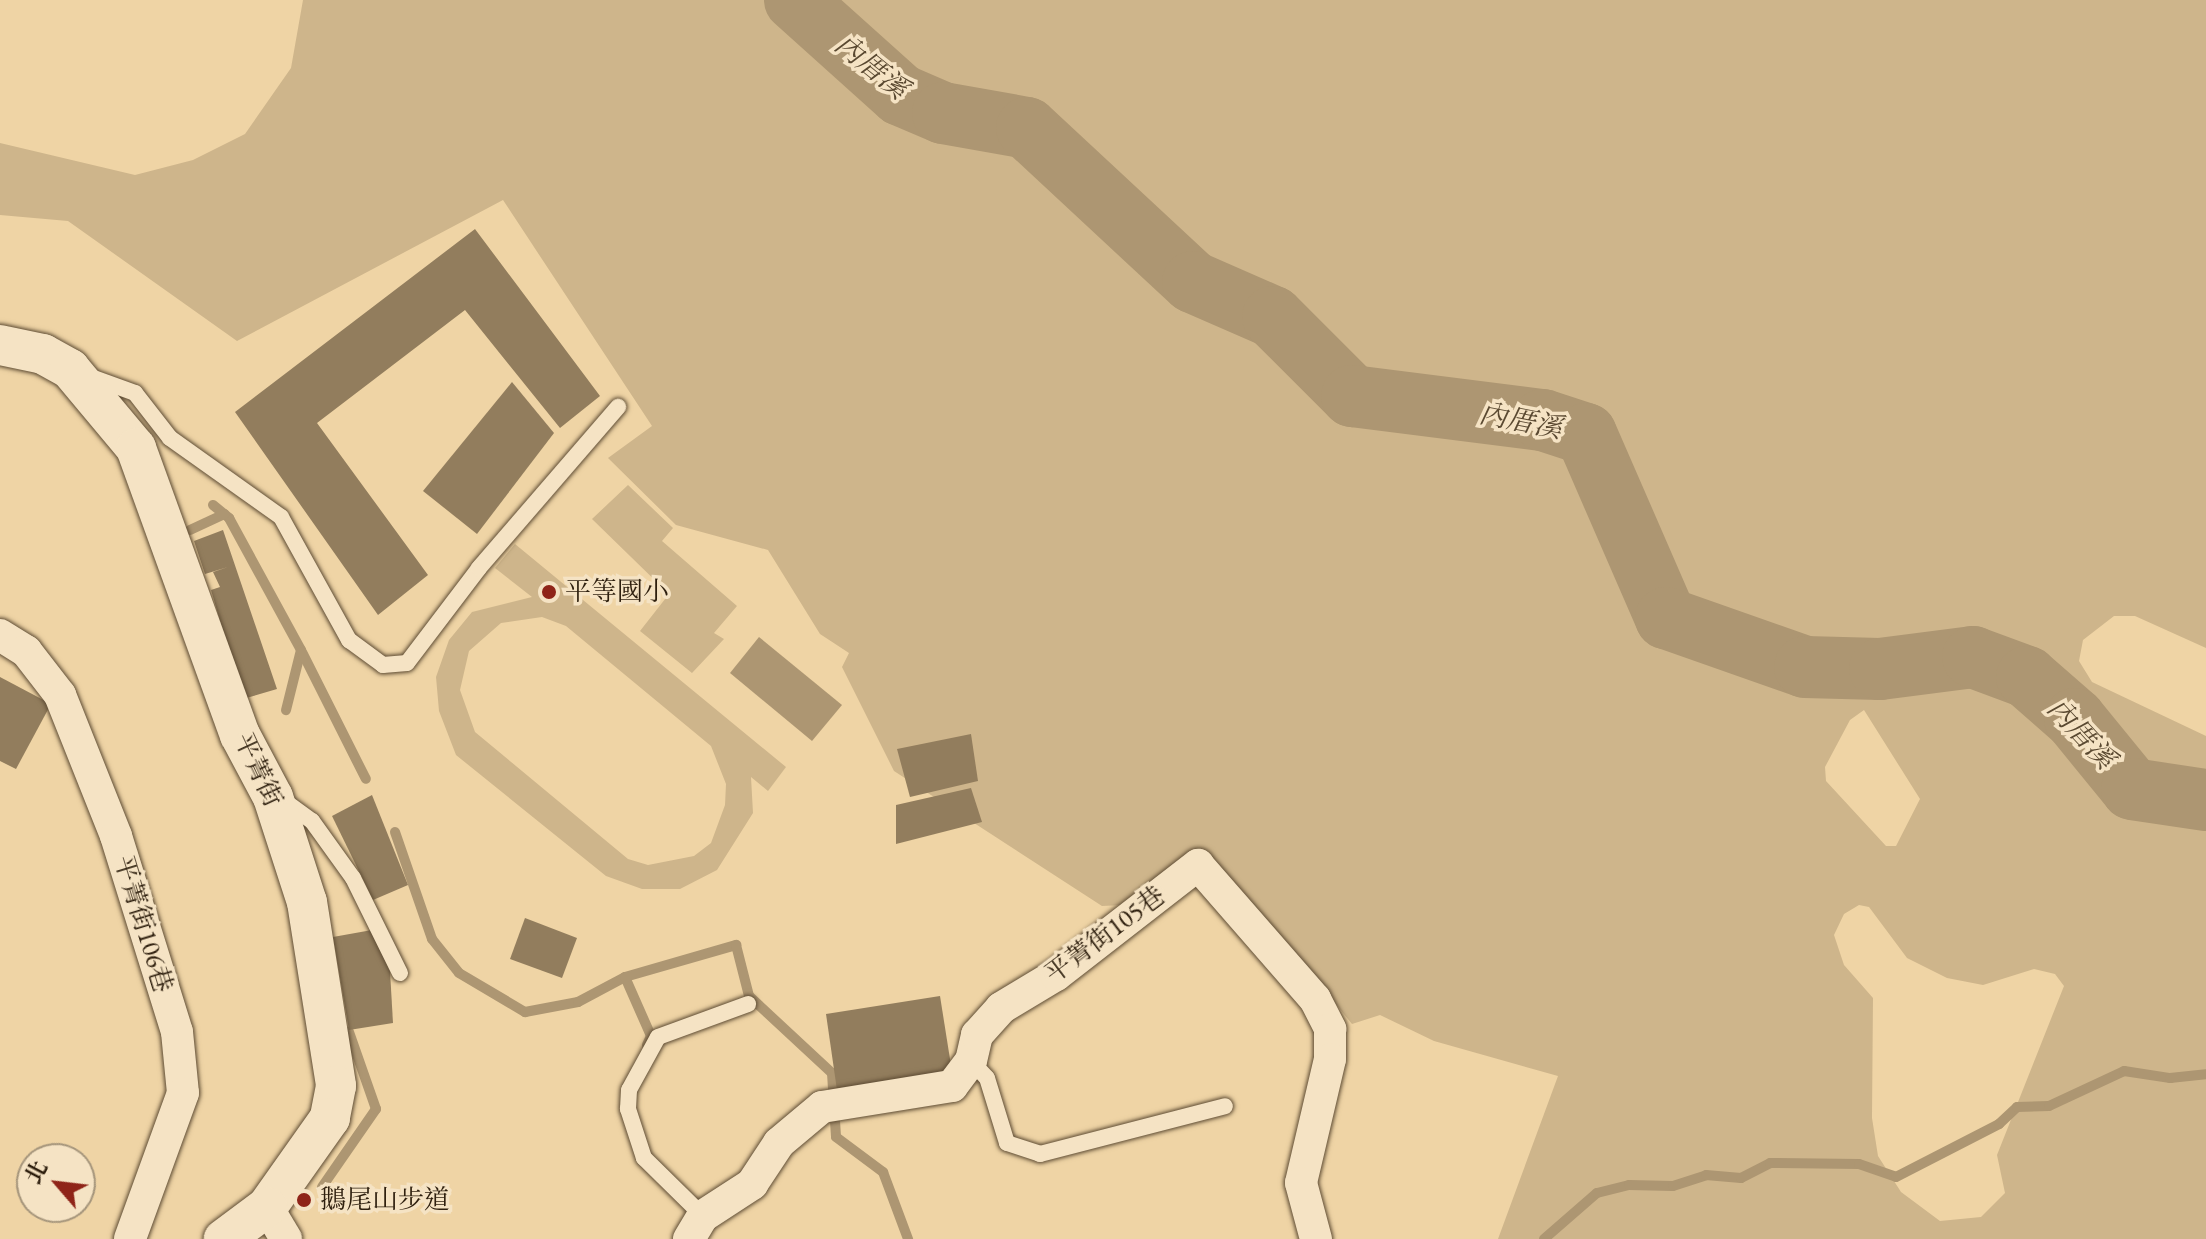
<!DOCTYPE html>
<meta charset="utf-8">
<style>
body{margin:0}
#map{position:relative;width:2206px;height:1239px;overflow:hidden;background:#efd4a5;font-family:"EB Garamond","Noto Serif TC",serif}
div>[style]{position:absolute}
.green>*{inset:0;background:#ceb58b}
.water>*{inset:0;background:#ad9672}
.stream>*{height:10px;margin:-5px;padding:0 5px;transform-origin:5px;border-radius:5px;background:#ad9672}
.river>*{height:62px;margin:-31px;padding:0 31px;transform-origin:31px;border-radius:31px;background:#ad9672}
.building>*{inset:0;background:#927d5d}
.roads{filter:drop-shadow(0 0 2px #5e4c34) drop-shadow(0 0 2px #5e4c34)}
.service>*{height:16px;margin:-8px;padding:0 8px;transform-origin:8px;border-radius:8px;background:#f5e3c4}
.minor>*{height:32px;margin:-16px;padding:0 16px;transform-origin:16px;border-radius:16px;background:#f5e3c4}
.tertiary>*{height:40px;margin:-20px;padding:0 20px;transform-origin:20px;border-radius:20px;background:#f5e3c4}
.dots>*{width:22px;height:22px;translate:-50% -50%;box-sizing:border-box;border:4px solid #f5e3c4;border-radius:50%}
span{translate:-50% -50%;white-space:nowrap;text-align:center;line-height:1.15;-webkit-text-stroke:7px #f5e3c4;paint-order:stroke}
.poi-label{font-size:26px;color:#2e1f0e}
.left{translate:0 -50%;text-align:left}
.street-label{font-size:26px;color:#2e1f0e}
.water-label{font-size:28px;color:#5a4931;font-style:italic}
.north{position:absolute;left:16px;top:1143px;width:80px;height:80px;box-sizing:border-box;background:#f5e3c4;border:2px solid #a5957b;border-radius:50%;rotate:298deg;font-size:22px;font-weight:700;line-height:32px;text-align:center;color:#2e1f0e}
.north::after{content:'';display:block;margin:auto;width:28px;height:36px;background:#8f2418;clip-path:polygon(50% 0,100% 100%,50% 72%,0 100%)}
</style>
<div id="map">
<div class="green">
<div style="clip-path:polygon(evenodd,303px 0,2206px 0,2206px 648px,2135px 616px,2114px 616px,2083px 640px,2079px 661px,2092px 682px,2206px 736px,2206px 1239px,1498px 1239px,1558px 1076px,1434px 1041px,1380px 1015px,1352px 1024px,1280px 935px,1212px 868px,1123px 905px,1102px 906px,894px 771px,842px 667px,849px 653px,820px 634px,768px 550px,676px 525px,608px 458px,652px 426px,503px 200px,237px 341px,68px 221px,0 215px,0 143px,135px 175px,193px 160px,245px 134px,291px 68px,303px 0,1864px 710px,1920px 799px,1896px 846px,1886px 846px,1826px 781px,1825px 767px,1850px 720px,1864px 710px,303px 0,1859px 905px,1869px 907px,1907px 958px,1947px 978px,1983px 985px,2034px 969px,2055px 974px,2064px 986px,1997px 1155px,2005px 1193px,1981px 1217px,1940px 1221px,1901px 1192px,1878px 1156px,1872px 1118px,1873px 998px,1844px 965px,1834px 935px,1844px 914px,1859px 905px)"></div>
<div style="clip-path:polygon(628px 485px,673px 528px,662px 541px,737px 606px,714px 633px,724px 639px,692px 673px,640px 631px,669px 594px,592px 519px)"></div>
<div style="clip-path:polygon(evenodd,515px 544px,786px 767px,768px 791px,751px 777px,753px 813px,717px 870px,680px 889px,642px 889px,606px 876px,456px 755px,439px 711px,436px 677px,449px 640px,472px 612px,532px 597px,495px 568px,515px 544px,542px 617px,566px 626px,711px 746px,726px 784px,725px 805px,711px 843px,694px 856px,648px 865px,628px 859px,475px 732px,460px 690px,469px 651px,501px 623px,542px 617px)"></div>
</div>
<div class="water">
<div style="clip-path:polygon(759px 637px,842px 705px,812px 741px,730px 673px)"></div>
</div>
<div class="stream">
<div style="left:213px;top:505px;width:21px;rotate:39deg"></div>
<div style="left:229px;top:518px;width:150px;rotate:61.4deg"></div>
<div style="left:301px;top:650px;width:62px;rotate:104deg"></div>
<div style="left:190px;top:530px;width:38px;rotate:-25deg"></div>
<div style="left:302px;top:652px;width:142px;rotate:63.3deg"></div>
<div style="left:395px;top:832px;width:113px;rotate:70.9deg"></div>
<div style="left:432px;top:939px;width:43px;rotate:51.5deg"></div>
<div style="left:459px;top:973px;width:77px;rotate:30.6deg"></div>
<div style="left:525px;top:1012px;width:54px;rotate:-10.7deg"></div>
<div style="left:578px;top:1002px;width:53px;rotate:-28deg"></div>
<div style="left:625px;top:977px;width:64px;rotate:66.2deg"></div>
<div style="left:651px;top:1036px;width:10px;rotate:114deg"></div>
<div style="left:625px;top:977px;width:116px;rotate:-16.1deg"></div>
<div style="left:736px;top:945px;width:53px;rotate:75.7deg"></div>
<div style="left:749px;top:996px;width:113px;rotate:42.9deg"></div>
<div style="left:832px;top:1073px;width:64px;rotate:86.4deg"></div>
<div style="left:836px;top:1137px;width:59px;rotate:36.7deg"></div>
<div style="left:883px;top:1172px;width:72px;rotate:69.5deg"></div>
<div style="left:322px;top:1187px;width:95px;rotate:-55.3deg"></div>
<div style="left:376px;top:1109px;width:82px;rotate:-109.3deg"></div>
<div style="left:1544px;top:1239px;width:70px;rotate:-41deg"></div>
<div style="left:1597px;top:1193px;width:33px;rotate:-14deg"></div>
<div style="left:1629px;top:1185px;width:44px;rotate:1.3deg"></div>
<div style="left:1673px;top:1186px;width:35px;rotate:-18deg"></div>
<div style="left:1706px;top:1175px;width:35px;rotate:5deg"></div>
<div style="left:1741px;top:1178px;width:33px;rotate:-27deg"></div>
<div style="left:1770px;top:1163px;width:89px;rotate:0.6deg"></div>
<div style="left:1859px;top:1164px;width:39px;rotate:19deg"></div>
<div style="left:1896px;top:1177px;width:116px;rotate:-27.2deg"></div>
<div style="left:1999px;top:1124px;width:25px;rotate:-43deg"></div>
<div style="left:2017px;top:1107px;width:32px;rotate:-2deg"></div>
<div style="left:2049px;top:1106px;width:83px;rotate:-25deg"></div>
<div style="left:2124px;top:1071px;width:47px;rotate:8.7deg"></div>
<div style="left:2170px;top:1078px;width:36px;rotate:-6deg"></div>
</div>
<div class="river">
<div style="left:795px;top:0;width:142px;rotate:41.9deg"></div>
<div style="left:901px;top:95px;width:46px;rotate:23.2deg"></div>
<div style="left:943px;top:113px;width:85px;rotate:10.1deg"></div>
<div style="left:1027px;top:128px;width:226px;rotate:42.9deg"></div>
<div style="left:1193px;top:282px;width:87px;rotate:23.6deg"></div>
<div style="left:1273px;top:317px;width:112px;rotate:45deg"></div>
<div style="left:1352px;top:396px;width:193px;rotate:7.2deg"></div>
<div style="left:1543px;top:420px;width:45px;rotate:18deg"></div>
<div style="left:1586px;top:434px;width:201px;rotate:66.5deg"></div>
<div style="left:1666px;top:618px;width:147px;rotate:19.4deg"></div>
<div style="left:1805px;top:667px;width:75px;rotate:1.5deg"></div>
<div style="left:1880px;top:669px;width:94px;rotate:-7.4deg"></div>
<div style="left:1973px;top:657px;width:58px;rotate:20.3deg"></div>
<div style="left:2027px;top:677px;width:64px;rotate:41.2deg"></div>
<div style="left:2075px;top:719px;width:90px;rotate:50.8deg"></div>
<div style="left:2132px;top:789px;width:75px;rotate:8.5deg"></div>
</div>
<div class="building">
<div style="clip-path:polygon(475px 229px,600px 396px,560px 428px,465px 310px,317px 423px,428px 575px,378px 615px,235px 412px)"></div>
<div style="clip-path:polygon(512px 382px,554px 433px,477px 534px,423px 491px)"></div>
<div style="clip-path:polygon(223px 530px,277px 689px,243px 699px,211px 590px,220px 587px,213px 572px,228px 567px,205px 574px,194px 541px)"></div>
<div style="clip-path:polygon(0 677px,51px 704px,16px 769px,0 761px)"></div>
<div style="clip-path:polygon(971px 734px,978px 781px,910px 797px,897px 749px)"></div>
<div style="clip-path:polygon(971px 788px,982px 822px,896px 844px,896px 805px)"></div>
<div style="clip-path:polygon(372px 795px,408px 885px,373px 900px,332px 816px)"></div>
<div style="clip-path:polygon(525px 918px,577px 938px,562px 978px,510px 959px)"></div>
<div style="clip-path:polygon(372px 930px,390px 971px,393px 1023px,349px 1030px,333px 937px)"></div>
<div style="clip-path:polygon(940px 996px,953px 1078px,838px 1097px,826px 1014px)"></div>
</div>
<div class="roads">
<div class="service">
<div style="left:91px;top:377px;width:47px;rotate:20deg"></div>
<div style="left:135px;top:393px;width:57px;rotate:52.1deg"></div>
<div style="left:170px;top:438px;width:136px;rotate:35.4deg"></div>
<div style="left:281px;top:517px;width:141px;rotate:61.1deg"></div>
<div style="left:349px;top:640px;width:42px;rotate:36.3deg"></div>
<div style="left:383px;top:665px;width:24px;rotate:-5deg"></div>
<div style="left:407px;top:663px;width:119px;rotate:-52.8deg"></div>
<div style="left:479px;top:568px;width:213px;rotate:-49.2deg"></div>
<div style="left:283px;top:800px;width:36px;rotate:36deg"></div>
<div style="left:312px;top:821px;width:70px;rotate:54.3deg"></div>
<div style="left:353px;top:878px;width:106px;rotate:63.7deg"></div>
<div style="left:971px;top:1061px;width:23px;rotate:47deg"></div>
<div style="left:987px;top:1078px;width:68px;rotate:72.9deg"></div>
<div style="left:1007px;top:1143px;width:35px;rotate:18deg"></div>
<div style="left:1040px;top:1154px;width:191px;rotate:-14.5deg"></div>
<div style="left:703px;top:1216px;width:83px;rotate:-135.5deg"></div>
<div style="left:644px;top:1158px;width:52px;rotate:-108.1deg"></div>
<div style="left:628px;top:1109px;width:19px;rotate:-87deg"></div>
<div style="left:629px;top:1090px;width:60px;rotate:-61.3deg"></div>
<div style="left:658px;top:1037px;width:96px;rotate:-20.1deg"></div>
</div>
<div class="minor">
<div style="left:0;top:635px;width:31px;rotate:32deg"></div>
<div style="left:26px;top:651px;width:56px;rotate:52.3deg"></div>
<div style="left:60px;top:695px;width:152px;rotate:68.3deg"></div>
<div style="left:116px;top:836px;width:205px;rotate:72.7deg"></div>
<div style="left:177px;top:1032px;width:61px;rotate:84.4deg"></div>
<div style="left:183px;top:1093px;width:155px;rotate:110deg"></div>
<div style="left:267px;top:1207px;width:37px;rotate:59deg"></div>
<div style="left:689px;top:1239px;width:27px;rotate:-59deg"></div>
<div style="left:703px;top:1216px;width:59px;rotate:-33.1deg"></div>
<div style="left:752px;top:1184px;width:49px;rotate:-56.6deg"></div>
<div style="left:779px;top:1143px;width:56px;rotate:-39.9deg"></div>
<div style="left:822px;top:1107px;width:132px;rotate:-9.2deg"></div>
<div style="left:952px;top:1086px;width:31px;rotate:-53deg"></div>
<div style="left:971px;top:1061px;width:27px;rotate:-77deg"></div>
<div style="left:977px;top:1035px;width:36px;rotate:-48deg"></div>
<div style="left:1001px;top:1008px;width:64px;rotate:-31deg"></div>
<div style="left:1056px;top:975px;width:180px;rotate:-37.8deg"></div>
<div style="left:1198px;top:865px;width:178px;rotate:48.9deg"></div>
<div style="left:1315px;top:999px;width:34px;rotate:63deg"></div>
<div style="left:1330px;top:1029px;width:30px;rotate:90deg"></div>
<div style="left:1330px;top:1059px;width:127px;rotate:103.2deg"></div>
<div style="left:1301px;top:1183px;width:58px;rotate:75deg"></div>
</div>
<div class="tertiary">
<div style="left:0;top:345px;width:44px;rotate:11.8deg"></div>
<div style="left:43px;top:354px;width:31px;rotate:29deg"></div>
<div style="left:70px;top:369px;width:103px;rotate:50.1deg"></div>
<div style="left:136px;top:448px;width:305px;rotate:70.1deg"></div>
<div style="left:240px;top:735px;width:70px;rotate:62deg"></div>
<div style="left:273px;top:797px;width:110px;rotate:72.1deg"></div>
<div style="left:307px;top:902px;width:186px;rotate:81deg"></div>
<div style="left:336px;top:1086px;width:33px;rotate:101deg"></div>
<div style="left:330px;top:1118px;width:109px;rotate:125.3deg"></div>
<div style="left:267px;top:1207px;width:54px;rotate:143.3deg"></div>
</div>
</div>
<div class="dots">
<div style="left:549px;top:592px;background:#8f2418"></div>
<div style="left:304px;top:1200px;background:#8f2418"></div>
</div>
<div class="poi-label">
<span class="left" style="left:565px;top:592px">平等國小</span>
<span class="left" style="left:320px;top:1200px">鵝尾山步道</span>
</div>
<div class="street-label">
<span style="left:258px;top:770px;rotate:65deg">平菁街</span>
<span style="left:143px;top:924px;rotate:73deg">平菁街106巷</span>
<span style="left:1105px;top:935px;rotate:-37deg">平菁街105巷</span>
</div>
<div class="water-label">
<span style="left:872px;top:66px;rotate:39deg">內厝溪</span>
<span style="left:1521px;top:420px;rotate:11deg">內厝溪</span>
<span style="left:2082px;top:733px;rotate:47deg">內厝溪</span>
</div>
<div class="north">北</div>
</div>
